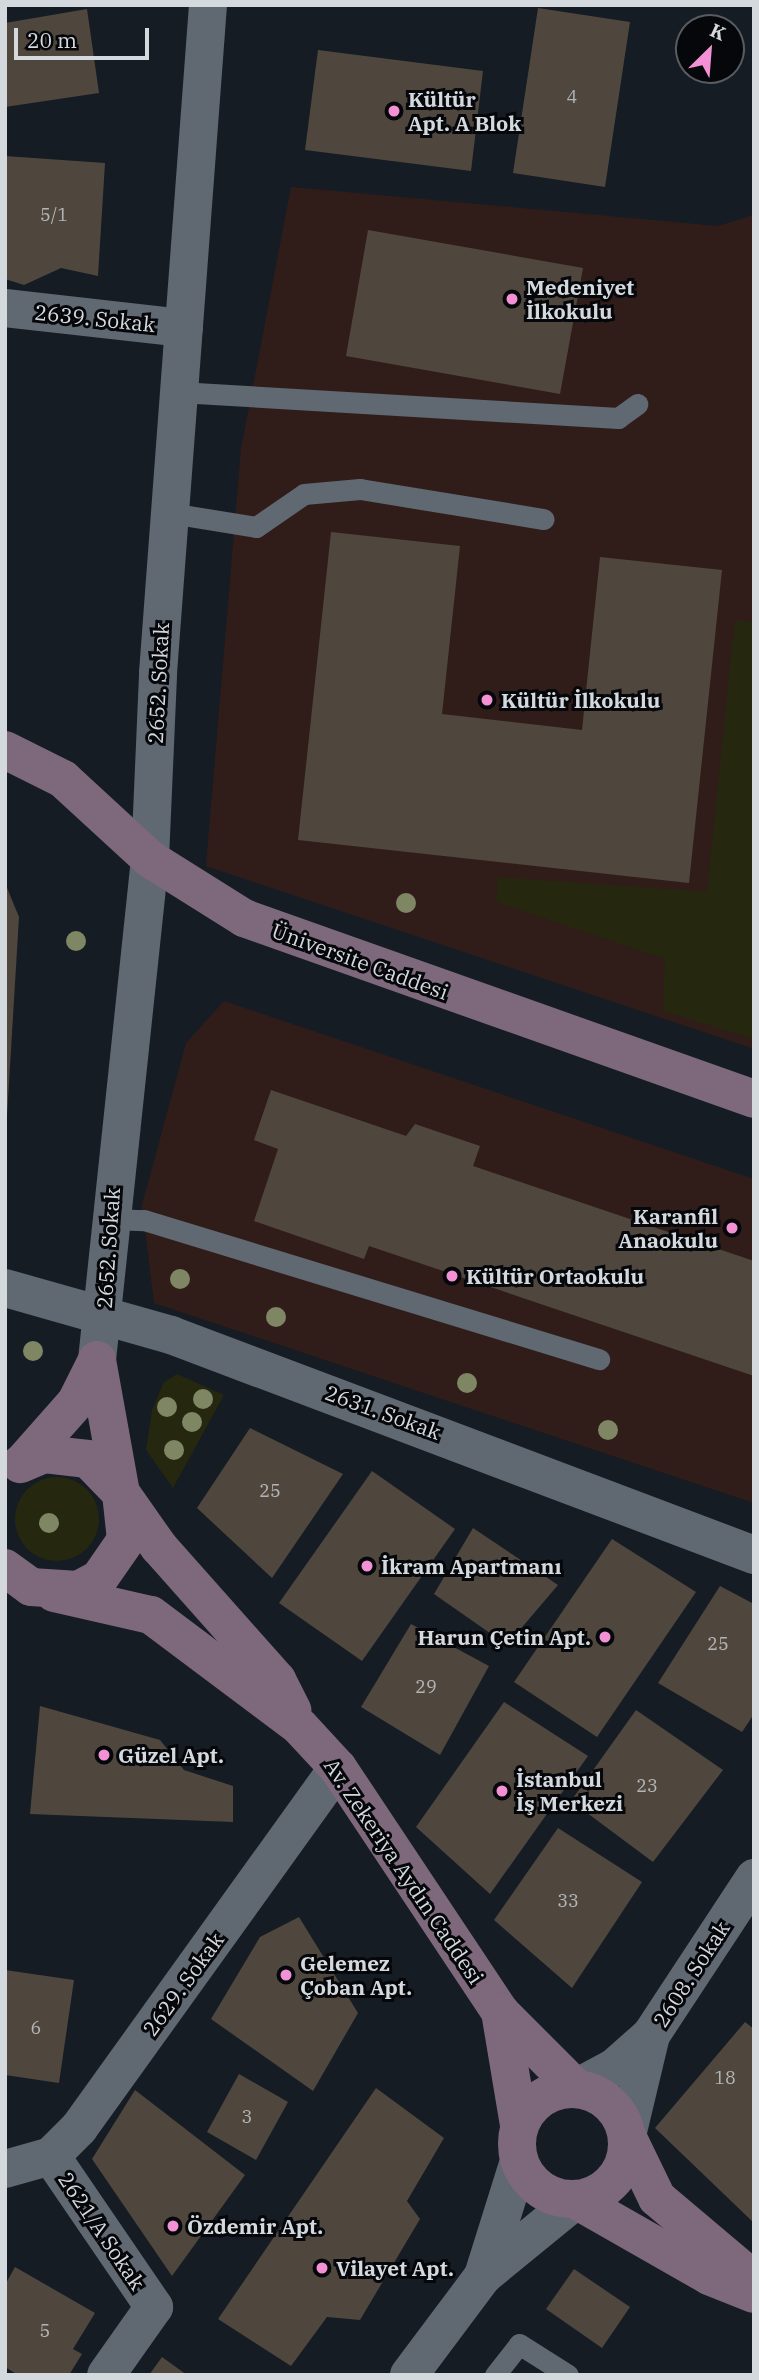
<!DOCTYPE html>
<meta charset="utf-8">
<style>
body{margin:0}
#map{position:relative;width:759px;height:2380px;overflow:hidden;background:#151c24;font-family:"IBM Plex Serif",serif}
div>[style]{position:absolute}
.education>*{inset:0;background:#301d1a}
.green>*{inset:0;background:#25280f}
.round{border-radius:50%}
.building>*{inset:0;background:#4f473e}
.lane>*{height:21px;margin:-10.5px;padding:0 10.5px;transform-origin:10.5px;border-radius:10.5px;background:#606872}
.street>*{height:38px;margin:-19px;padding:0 19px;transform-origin:19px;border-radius:19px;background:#606872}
.secondary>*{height:38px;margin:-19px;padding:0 19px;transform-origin:19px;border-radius:19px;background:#7d687c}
.secondary>.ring{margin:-19px;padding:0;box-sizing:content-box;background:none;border:38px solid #7d687c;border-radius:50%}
.trees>*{width:20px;height:20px;margin:-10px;border-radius:50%;background:#7e8664}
.dots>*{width:19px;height:19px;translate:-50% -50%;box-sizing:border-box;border:4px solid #05070a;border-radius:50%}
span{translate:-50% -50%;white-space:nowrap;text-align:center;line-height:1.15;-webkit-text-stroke:6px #05070a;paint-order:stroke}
.number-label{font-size:18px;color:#b3b4b6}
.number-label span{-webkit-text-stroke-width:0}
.poi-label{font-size:21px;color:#d4d9de;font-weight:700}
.left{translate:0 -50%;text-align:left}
.right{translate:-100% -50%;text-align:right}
.street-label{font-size:21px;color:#d4d9de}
.frame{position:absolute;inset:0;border:7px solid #d4d9de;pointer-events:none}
.north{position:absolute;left:675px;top:14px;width:70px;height:70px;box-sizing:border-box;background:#05070a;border:2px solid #585b5f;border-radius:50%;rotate:25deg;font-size:19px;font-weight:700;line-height:28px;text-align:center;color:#d4d9de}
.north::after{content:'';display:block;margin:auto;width:24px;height:32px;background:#f391d5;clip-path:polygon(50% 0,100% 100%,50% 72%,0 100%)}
.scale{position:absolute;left:14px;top:28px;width:135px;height:32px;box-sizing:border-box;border:4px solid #d4d9de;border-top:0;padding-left:9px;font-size:21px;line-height:24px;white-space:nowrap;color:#d4d9de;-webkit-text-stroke:5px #05070a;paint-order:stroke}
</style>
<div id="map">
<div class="education">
<div style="clip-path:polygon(291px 187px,718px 226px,754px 215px,754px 1049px,206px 866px,241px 449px)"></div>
<div style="clip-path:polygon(224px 1001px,754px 1179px,754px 1503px,154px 1303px,142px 1205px,186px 1043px)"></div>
</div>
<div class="green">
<div style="clip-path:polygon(735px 620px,754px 622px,754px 1039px,663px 1011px,665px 959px,496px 902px,498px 877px,707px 892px)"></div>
<div style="clip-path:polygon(177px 1374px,224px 1395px,173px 1488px,146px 1450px,152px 1410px,164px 1382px)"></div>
<div class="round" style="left:15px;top:1477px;width:84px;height:84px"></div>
</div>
<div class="building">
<div style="clip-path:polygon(538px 8px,630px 22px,605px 187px,513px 173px)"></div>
<div style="clip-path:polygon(87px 9px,99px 93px,5px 107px,5px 23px)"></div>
<div style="clip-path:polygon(318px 50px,483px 71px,471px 171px,305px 150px)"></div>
<div style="clip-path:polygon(5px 156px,105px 163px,98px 276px,61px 268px,24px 285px,5px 279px)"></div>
<div style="clip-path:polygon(368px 230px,583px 268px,560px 394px,346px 356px)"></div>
<div style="clip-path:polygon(331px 532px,460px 546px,442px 714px,582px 730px,600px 557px,722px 570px,689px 883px,298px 840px)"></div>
<div style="clip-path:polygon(5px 883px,19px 917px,7px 1116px,5px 1116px)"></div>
<div style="clip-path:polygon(271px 1090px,406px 1136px,415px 1124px,480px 1146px,473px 1166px,754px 1261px,754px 1376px,369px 1246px,364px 1259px,254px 1221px,278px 1149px,254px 1140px)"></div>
<div style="clip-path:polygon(250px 1428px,343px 1474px,272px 1578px,197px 1508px)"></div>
<div style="clip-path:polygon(372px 1471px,455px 1529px,362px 1661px,279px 1603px)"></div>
<div style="clip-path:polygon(473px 1528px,558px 1585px,507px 1645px,434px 1594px)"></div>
<div style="clip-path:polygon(612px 1539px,696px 1592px,597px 1737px,514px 1682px)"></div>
<div style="clip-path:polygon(720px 1586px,754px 1604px,754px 1714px,742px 1732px,658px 1683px)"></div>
<div style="clip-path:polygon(411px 1624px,489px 1666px,440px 1755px,361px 1707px)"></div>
<div style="clip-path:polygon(504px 1702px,588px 1756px,490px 1894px,416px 1827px)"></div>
<div style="clip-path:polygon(40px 1706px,160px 1740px,184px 1770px,233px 1786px,233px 1822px,30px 1814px)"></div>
<div style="clip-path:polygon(636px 1710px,723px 1770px,653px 1862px,571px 1801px)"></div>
<div style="clip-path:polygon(558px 1828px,642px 1882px,572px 1988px,494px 1920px)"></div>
<div style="clip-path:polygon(299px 1917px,358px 2013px,313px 2091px,211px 2019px,260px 1937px)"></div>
<div style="clip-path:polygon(5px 1970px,74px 1980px,59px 2083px,5px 2075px)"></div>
<div style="clip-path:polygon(745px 2022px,754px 2029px,754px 2223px,655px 2128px)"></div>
<div style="clip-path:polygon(239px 2074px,288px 2102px,256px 2160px,207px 2132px)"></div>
<div style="clip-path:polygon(376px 2088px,444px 2138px,407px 2201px,420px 2219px,360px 2320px,327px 2317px,291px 2366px,218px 2319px)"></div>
<div style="clip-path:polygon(135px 2090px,245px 2175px,172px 2276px,92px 2159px)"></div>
<div style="clip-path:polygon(15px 2267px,95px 2313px,73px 2349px,82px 2354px,69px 2375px,18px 2375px,5px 2367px,5px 2285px)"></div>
<div style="clip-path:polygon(574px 2269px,630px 2307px,602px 2348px,546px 2309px)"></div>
<div style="clip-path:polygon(162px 2357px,187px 2375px,149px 2375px)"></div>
</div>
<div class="lane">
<div style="left:179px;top:392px;width:440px;rotate:3.4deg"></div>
<div style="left:618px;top:418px;width:24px;rotate:-36deg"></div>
<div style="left:170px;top:513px;width:87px;rotate:9.2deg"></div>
<div style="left:256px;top:527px;width:58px;rotate:-34.5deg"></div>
<div style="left:304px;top:494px;width:56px;rotate:-5.1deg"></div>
<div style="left:360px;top:489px;width:186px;rotate:9.3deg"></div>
<div style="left:109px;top:1219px;width:35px;rotate:2deg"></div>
<div style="left:144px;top:1220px;width:476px;rotate:17deg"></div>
<div style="left:495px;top:2375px;width:39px;rotate:-52deg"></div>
<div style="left:519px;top:2344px;width:58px;rotate:32.3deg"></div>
</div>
<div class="street">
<div style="left:5px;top:308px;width:180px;rotate:6.4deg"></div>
<div style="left:5px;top:1288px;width:173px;rotate:15.8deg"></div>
<div style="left:171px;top:1335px;width:623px;rotate:20.67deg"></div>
<div style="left:97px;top:1360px;width:504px;rotate:-83.96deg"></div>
<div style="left:150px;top:859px;width:186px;rotate:-87.5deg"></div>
<div style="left:158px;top:673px;width:670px;rotate:-85.72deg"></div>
<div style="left:651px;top:2035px;width:188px;rotate:-56.7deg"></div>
<div style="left:576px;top:2088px;width:44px;rotate:-28.3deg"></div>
<div style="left:615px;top:2067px;width:48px;rotate:-41.6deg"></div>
<div style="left:651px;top:2035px;width:104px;rotate:103.4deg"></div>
<div style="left:51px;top:2156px;width:183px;rotate:55.7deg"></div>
<div style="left:154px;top:2307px;width:83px;rotate:125.2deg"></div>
<div style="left:519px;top:2161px;width:121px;rotate:107.4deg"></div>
<div style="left:483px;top:2276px;width:120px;rotate:-39.3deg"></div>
<div style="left:5px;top:2169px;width:48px;rotate:-15.8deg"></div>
<div style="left:51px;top:2156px;width:40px;rotate:-45deg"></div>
<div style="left:79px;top:2128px;width:443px;rotate:-54.3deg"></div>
<div style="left:409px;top:2375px;width:124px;rotate:-53.2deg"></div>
</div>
<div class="secondary">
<div style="left:5px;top:750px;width:65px;rotate:26.6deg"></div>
<div style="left:63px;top:779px;width:118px;rotate:42.6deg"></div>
<div style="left:150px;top:859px;width:111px;rotate:32.1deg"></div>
<div style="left:244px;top:918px;width:541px;rotate:19.54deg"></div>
<div style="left:23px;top:1462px;width:80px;rotate:-48.5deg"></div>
<div style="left:76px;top:1402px;width:47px;rotate:-63.4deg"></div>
<div style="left:97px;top:1360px;width:135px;rotate:79.8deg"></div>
<div style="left:121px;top:1493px;width:66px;rotate:54.9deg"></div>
<div style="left:159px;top:1547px;width:178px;rotate:48.4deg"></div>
<div style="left:277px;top:1680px;width:34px;rotate:63deg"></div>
<div style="left:5px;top:1568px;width:32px;rotate:36deg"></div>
<div style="left:31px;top:1587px;width:47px;rotate:3.7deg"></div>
<div style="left:78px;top:1590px;width:24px;rotate:-28deg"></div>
<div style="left:99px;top:1579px;width:47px;rotate:-55.3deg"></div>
<div style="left:126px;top:1540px;width:47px;rotate:-96.1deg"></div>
<div style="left:121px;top:1493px;width:47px;rotate:-134.1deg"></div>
<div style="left:88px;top:1459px;width:44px;rotate:-173.5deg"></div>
<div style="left:44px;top:1454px;width:26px;rotate:157deg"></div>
<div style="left:54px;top:1593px;width:99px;rotate:12.8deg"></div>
<div style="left:151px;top:1615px;width:186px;rotate:36.9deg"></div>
<div style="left:300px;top:1727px;width:56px;rotate:47.2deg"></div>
<div style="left:338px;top:1768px;width:293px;rotate:56.4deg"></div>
<div class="ring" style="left:517px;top:2089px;width:72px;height:72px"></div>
<div style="left:519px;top:2125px;width:115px;rotate:-99.5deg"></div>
<div style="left:500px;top:2012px;width:107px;rotate:45deg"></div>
<div style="left:627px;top:2136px;width:69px;rotate:64.2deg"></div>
<div style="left:657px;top:2198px;width:127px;rotate:40.2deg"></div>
<div style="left:576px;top:2200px;width:153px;rotate:29.7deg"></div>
<div style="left:709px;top:2276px;width:48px;rotate:21.8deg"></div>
</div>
<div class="trees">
<div style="left:406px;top:903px"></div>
<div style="left:76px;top:941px"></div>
<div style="left:180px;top:1279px"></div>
<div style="left:276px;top:1317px"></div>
<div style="left:33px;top:1351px"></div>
<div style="left:467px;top:1383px"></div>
<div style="left:203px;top:1399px"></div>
<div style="left:167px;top:1407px"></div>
<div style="left:192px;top:1422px"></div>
<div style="left:608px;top:1430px"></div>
<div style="left:174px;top:1450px"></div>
<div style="left:49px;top:1523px"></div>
</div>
<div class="dots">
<div style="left:394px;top:111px;background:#f391d5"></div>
<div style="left:512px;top:299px;background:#f391d5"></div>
<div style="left:487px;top:700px;background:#f391d5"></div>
<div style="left:732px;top:1228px;background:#f391d5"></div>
<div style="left:452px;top:1276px;background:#f391d5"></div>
<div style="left:367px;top:1566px;background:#f391d5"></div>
<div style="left:605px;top:1637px;background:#f391d5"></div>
<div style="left:104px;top:1755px;background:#f391d5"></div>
<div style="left:502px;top:1791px;background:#f391d5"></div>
<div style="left:286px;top:1975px;background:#f391d5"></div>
<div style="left:173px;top:2226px;background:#f391d5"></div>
<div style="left:322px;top:2268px;background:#f391d5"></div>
</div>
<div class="number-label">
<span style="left:572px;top:97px">4</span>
<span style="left:54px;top:215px">5/1</span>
<span style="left:270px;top:1491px">25</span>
<span style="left:718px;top:1644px">25</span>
<span style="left:426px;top:1687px">29</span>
<span style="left:647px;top:1786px">23</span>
<span style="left:568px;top:1901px">33</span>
<span style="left:36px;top:2028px">6</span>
<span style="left:725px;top:2078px">18</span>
<span style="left:247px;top:2117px">3</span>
<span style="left:45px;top:2331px">5</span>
</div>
<div class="poi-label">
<span class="left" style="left:408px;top:111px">Kültür<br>Apt. A Blok</span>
<span class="left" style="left:526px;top:299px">Medeniyet<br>İlkokulu</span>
<span class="left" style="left:501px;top:700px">Kültür İlkokulu</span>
<span class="right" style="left:718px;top:1228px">Karanfil<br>Anaokulu</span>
<span class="left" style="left:466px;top:1276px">Kültür Ortaokulu</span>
<span class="left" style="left:381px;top:1566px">İkram Apartmanı</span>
<span class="right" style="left:591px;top:1637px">Harun Çetin Apt.</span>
<span class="left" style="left:118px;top:1755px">Güzel Apt.</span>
<span class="left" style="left:516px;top:1791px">İstanbul<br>İş Merkezi</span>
<span class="left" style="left:300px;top:1975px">Gelemez<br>Çoban Apt.</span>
<span class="left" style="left:187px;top:2226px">Özdemir Apt.</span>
<span class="left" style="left:336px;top:2268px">Vilayet Apt.</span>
</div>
<div class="street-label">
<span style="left:95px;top:318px;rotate:6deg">2639. Sokak</span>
<span style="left:158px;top:683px;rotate:-87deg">2652. Sokak</span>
<span style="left:360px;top:961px;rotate:20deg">Üniversite Caddesi</span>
<span style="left:108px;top:1248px;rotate:-86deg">2652. Sokak</span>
<span style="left:383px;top:1412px;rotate:20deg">2631. Sokak</span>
<span style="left:404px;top:1871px;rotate:56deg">Av. Zekeriya Aydın Caddesi</span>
<span style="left:691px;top:1974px;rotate:-57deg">2608. Sokak</span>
<span style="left:183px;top:1984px;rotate:-54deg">2629. Sokak</span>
<span style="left:102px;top:2231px;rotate:56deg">2621/A Sokak</span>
</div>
<div class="frame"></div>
<div class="north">K</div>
<div class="scale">20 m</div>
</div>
